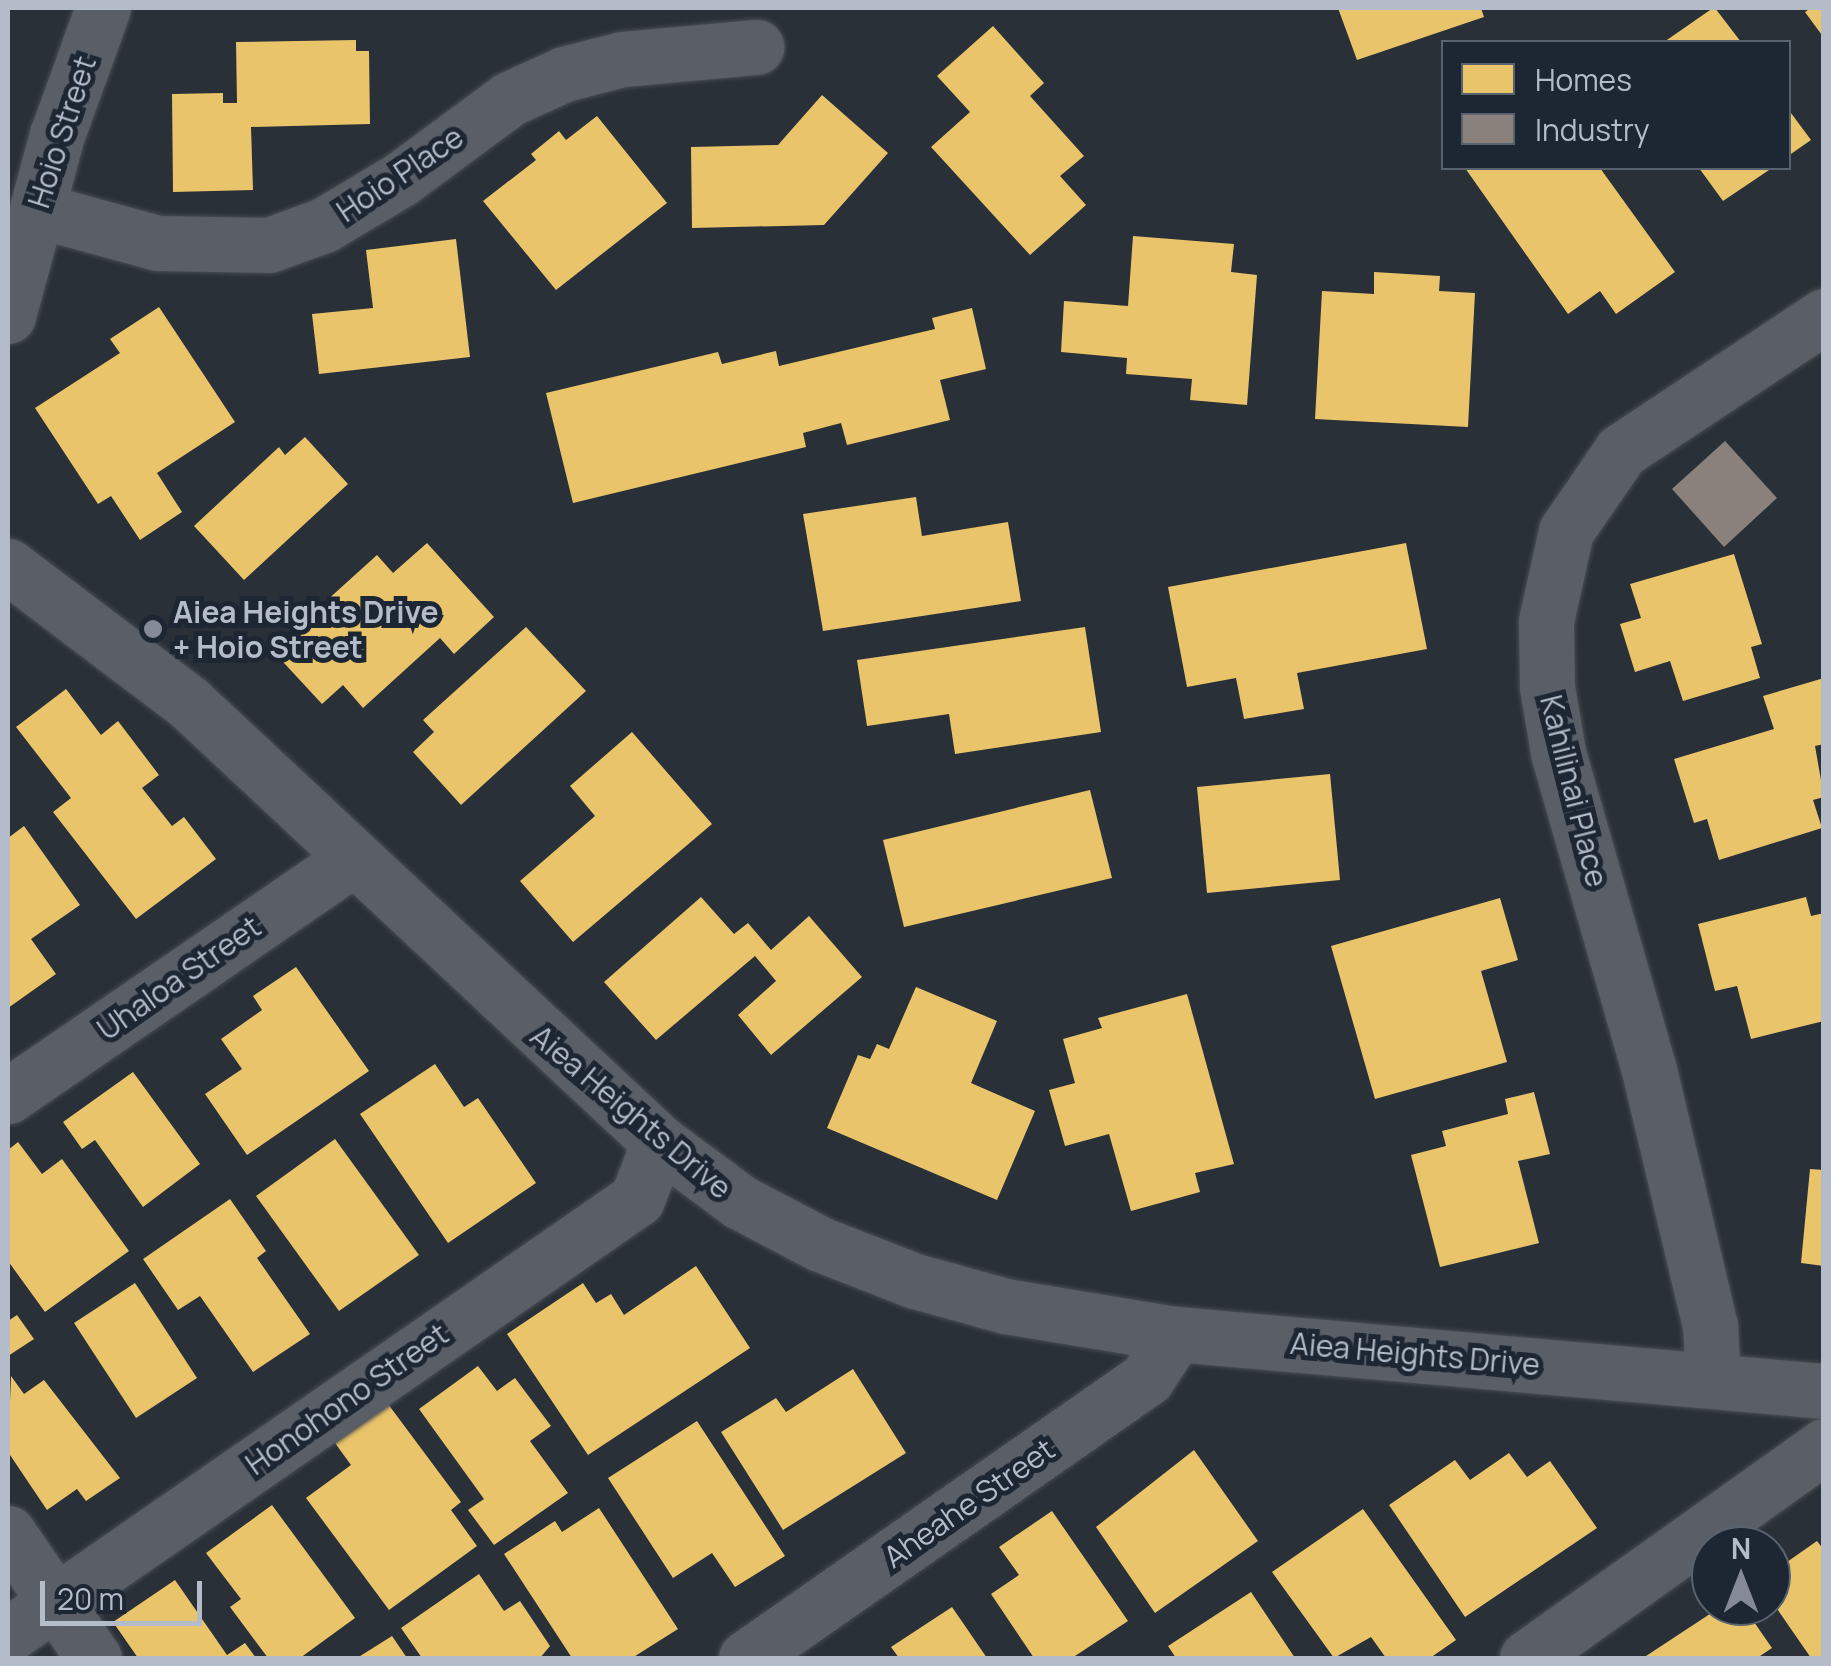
<!DOCTYPE html>
<style>
body{margin:0}
#map{position:relative;width:1831px;height:1666px;overflow:hidden;background:#2a3038;font-family:Manrope,sans-serif}
div>[style]{position:absolute}
.homes>*{inset:0;background:#e9c46a}
.industry>*{inset:0;background:#8a817c}
.roads{filter:drop-shadow(0 0 2px #484c53) drop-shadow(0 0 2px #484c53)}
.minor>*{height:55px;margin:-27.5px;padding:0 27.5px;transform-origin:27.5px;border-radius:27.5px;background:#5a5e66}
.dots>*{width:28px;height:28px;translate:-50% -50%;box-sizing:border-box;border:5px solid #1d2633;border-radius:50%}
span{translate:-50% -50%;white-space:nowrap;text-align:center;line-height:1.15;-webkit-text-stroke:10px #1d2633;paint-order:stroke}
.street-label{font-size:30px;color:#b4bcc9}
.poi-label{font-size:30px;color:#b4bcc9;font-weight:700}
.left{translate:0 -50%;text-align:left}
.frame{position:absolute;inset:0;border:10px solid #b4bcc9;pointer-events:none}
.legend{position:absolute;left:1441px;top:40px;width:350px;height:130px;box-sizing:border-box;background:#1d2633;border:2px solid #59626f;margin:0;padding:12px 18px;list-style:none;font-size:30px;color:#b4bcc9}
.legend li{display:flex;align-items:center;gap:20px;height:50px}
.legend b{width:50px;border:2px solid #59626f}
.north{position:absolute;left:1691px;top:1526px;width:100px;height:100px;box-sizing:border-box;background:#1d2633;border:2px solid #59626f;border-radius:50%;rotate:0deg;font-size:28px;font-weight:700;line-height:40px;text-align:center;color:#b4bcc9}
.north::after{content:'';display:block;margin:auto;width:35px;height:45px;background:#848b96;clip-path:polygon(50% 0,100% 100%,50% 72%,0 100%)}
.scale{position:absolute;left:40px;top:1581px;width:162px;height:45px;box-sizing:border-box;border:5px solid #b4bcc9;border-top:0;padding-left:12px;font-size:30px;line-height:35px;white-space:nowrap;color:#b4bcc9;-webkit-text-stroke:8px #1d2633;paint-order:stroke}
</style>
<div id="map">
<div class="homes">
<div style="clip-path:polygon(1338px 8px,1481px 8px,1484px 17px,1357px 60px)"></div>
<div style="clip-path:polygon(1715px 8px,1741px 42px,1664px 42px,1713px 8px)"></div>
<div style="clip-path:polygon(1811px 8px,1824px 8px,1824px 38px,1805px 12px)"></div>
<div style="clip-path:polygon(993px 26px,1044px 83px,1030px 96px,1084px 156px,1060px 176px,1086px 205px,1030px 255px,931px 147px,970px 112px,937px 76px)"></div>
<div style="clip-path:polygon(356px 40px,356px 51px,369px 51px,370px 124px,251px 127px,253px 190px,173px 192px,172px 94px,223px 93px,223px 103px,237px 103px,236px 42px)"></div>
<div style="clip-path:polygon(822px 95px,888px 153px,824px 225px,692px 228px,691px 147px,778px 145px)"></div>
<div style="clip-path:polygon(1788px 109px,1811px 140px,1788px 156px)"></div>
<div style="clip-path:polygon(597px 116px,667px 203px,556px 290px,483px 201px,536px 160px,531px 154px,559px 131px,566px 140px)"></div>
<div style="clip-path:polygon(1465px 168px,1600px 168px,1675px 272px,1616px 314px,1600px 291px,1568px 314px)"></div>
<div style="clip-path:polygon(1699px 168px,1772px 168px,1723px 201px)"></div>
<div style="clip-path:polygon(1133px 236px,1234px 244px,1231px 272px,1257px 275px,1247px 405px,1190px 400px,1192px 379px,1126px 374px,1127px 358px,1061px 352px,1064px 301px,1128px 306px)"></div>
<div style="clip-path:polygon(456px 239px,470px 357px,319px 374px,312px 314px,373px 308px,366px 250px)"></div>
<div style="clip-path:polygon(1374px 272px,1440px 276px,1439px 291px,1475px 293px,1468px 427px,1315px 419px,1322px 291px,1374px 294px)"></div>
<div style="clip-path:polygon(159px 307px,235px 422px,157px 473px,182px 512px,140px 540px,111px 496px,98px 504px,35px 408px,120px 353px,110px 339px)"></div>
<div style="clip-path:polygon(972px 308px,986px 369px,940px 380px,950px 420px,847px 445px,841px 423px,803px 433px,806px 447px,573px 503px,546px 393px,718px 352px,722px 364px,776px 351px,779px 366px,935px 329px,932px 318px)"></div>
<div style="clip-path:polygon(305px 437px,348px 484px,244px 580px,194px 526px,279px 447px,285px 455px)"></div>
<div style="clip-path:polygon(916px 497px,922px 536px,1008px 522px,1021px 601px,823px 631px,803px 514px)"></div>
<div style="clip-path:polygon(427px 543px,494px 617px,454px 654px,440px 638px,363px 708px,343px 685px,322px 704px,272px 650px,377px 555px,393px 573px)"></div>
<div style="clip-path:polygon(1406px 543px,1427px 649px,1297px 673px,1304px 709px,1244px 719px,1236px 678px,1187px 687px,1168px 587px)"></div>
<div style="clip-path:polygon(1734px 554px,1762px 644px,1751px 647px,1760px 678px,1683px 701px,1670px 661px,1635px 672px,1620px 624px,1641px 618px,1630px 584px)"></div>
<div style="clip-path:polygon(526px 627px,586px 691px,461px 805px,413px 752px,434px 732px,423px 720px)"></div>
<div style="clip-path:polygon(1085px 627px,1101px 732px,955px 754px,949px 714px,867px 726px,857px 660px)"></div>
<div style="clip-path:polygon(1824px 678px,1824px 744px,1815px 746px,1824px 797px,1813px 800px,1822px 828px,1719px 860px,1707px 819px,1694px 823px,1674px 759px,1774px 729px,1763px 696px)"></div>
<div style="clip-path:polygon(66px 689px,101px 735px,118px 721px,159px 775px,142px 788px,172px 826px,184px 817px,216px 859px,136px 919px,53px 812px,71px 798px,16px 727px)"></div>
<div style="clip-path:polygon(632px 732px,712px 824px,573px 942px,520px 881px,595px 816px,570px 786px)"></div>
<div style="clip-path:polygon(1330px 774px,1340px 880px,1207px 893px,1197px 787px)"></div>
<div style="clip-path:polygon(1090px 790px,1112px 878px,904px 927px,883px 840px)"></div>
<div style="clip-path:polygon(24px 826px,80px 905px,31px 939px,56px 974px,8px 1008px,8px 838px)"></div>
<div style="clip-path:polygon(701px 897px,734px 934px,748px 923px,771px 950px,809px 916px,862px 977px,771px 1055px,738px 1015px,776px 981px,755px 956px,656px 1040px,604px 982px)"></div>
<div style="clip-path:polygon(1806px 897px,1811px 916px,1824px 913px,1824px 1021px,1751px 1039px,1737px 986px,1715px 991px,1698px 924px)"></div>
<div style="clip-path:polygon(1500px 898px,1518px 960px,1481px 971px,1507px 1062px,1375px 1099px,1331px 946px)"></div>
<div style="clip-path:polygon(296px 967px,369px 1071px,247px 1155px,205px 1094px,242px 1069px,221px 1039px,262px 1010px,253px 996px)"></div>
<div style="clip-path:polygon(916px 987px,997px 1021px,971px 1083px,1035px 1111px,997px 1200px,827px 1128px,858px 1055px,870px 1059px,877px 1044px,889px 1049px)"></div>
<div style="clip-path:polygon(1187px 994px,1234px 1164px,1195px 1173px,1200px 1192px,1131px 1211px,1109px 1134px,1065px 1146px,1049px 1090px,1075px 1083px,1063px 1039px,1102px 1028px,1098px 1018px)"></div>
<div style="clip-path:polygon(435px 1064px,464px 1107px,478px 1098px,536px 1183px,448px 1243px,360px 1114px)"></div>
<div style="clip-path:polygon(133px 1072px,200px 1164px,143px 1207px,95px 1140px,82px 1149px,63px 1122px)"></div>
<div style="clip-path:polygon(1534px 1092px,1550px 1154px,1518px 1161px,1539px 1243px,1440px 1267px,1411px 1155px,1446px 1146px,1442px 1131px,1508px 1114px,1505px 1099px)"></div>
<div style="clip-path:polygon(335px 1139px,419px 1255px,339px 1311px,256px 1196px)"></div>
<div style="clip-path:polygon(18px 1142px,42px 1174px,62px 1159px,129px 1251px,45px 1312px,8px 1261px,8px 1150px)"></div>
<div style="clip-path:polygon(1810px 1169px,1824px 1170px,1824px 1266px,1801px 1263px)"></div>
<div style="clip-path:polygon(230px 1199px,266px 1251px,257px 1258px,310px 1334px,253px 1372px,200px 1296px,178px 1310px,143px 1259px)"></div>
<div style="clip-path:polygon(696px 1266px,750px 1348px,588px 1455px,507px 1334px,583px 1283px,596px 1303px,611px 1294px,624px 1315px)"></div>
<div style="clip-path:polygon(135px 1283px,197px 1378px,136px 1418px,74px 1323px)"></div>
<div style="clip-path:polygon(17px 1315px,34px 1339px,8px 1356px,8px 1321px)"></div>
<div style="clip-path:polygon(478px 1366px,497px 1391px,515px 1378px,551px 1426px,530px 1441px,568px 1493px,494px 1545px,468px 1510px,484px 1499px,419px 1409px)"></div>
<div style="clip-path:polygon(853px 1369px,906px 1453px,783px 1530px,721px 1432px,776px 1398px,786px 1412px)"></div>
<div style="clip-path:polygon(11px 1376px,24px 1394px,44px 1380px,120px 1478px,86px 1501px,77px 1489px,47px 1510px,8px 1452px)"></div>
<div style="clip-path:polygon(388px 1404px,461px 1502px,451px 1510px,477px 1546px,389px 1610px,306px 1498px,351px 1465px,335px 1443px)"></div>
<div style="clip-path:polygon(697px 1421px,785px 1556px,735px 1587px,712px 1553px,673px 1578px,608px 1478px)"></div>
<div style="clip-path:polygon(1194px 1450px,1258px 1541px,1155px 1613px,1096px 1527px)"></div>
<div style="clip-path:polygon(1509px 1453px,1527px 1477px,1550px 1461px,1597px 1528px,1465px 1617px,1389px 1505px,1455px 1460px,1470px 1480px)"></div>
<div style="clip-path:polygon(272px 1505px,355px 1618px,300px 1658px,268px 1658px,230px 1607px,241px 1599px,206px 1553px)"></div>
<div style="clip-path:polygon(599px 1508px,678px 1629px,632px 1658px,572px 1658px,504px 1554px,555px 1521px,562px 1532px)"></div>
<div style="clip-path:polygon(1363px 1509px,1456px 1640px,1430px 1658px,1386px 1658px,1371px 1637px,1334px 1658px,1272px 1572px)"></div>
<div style="clip-path:polygon(1052px 1511px,1128px 1621px,1072px 1658px,1034px 1658px,991px 1594px,1019px 1575px,999px 1547px)"></div>
<div style="clip-path:polygon(1817px 1541px,1824px 1550px,1824px 1658px,1811px 1658px,1771px 1600px,1771px 1573px)"></div>
<div style="clip-path:polygon(479px 1574px,504px 1611px,520px 1601px,550px 1646px,540px 1658px,422px 1658px,401px 1628px)"></div>
<div style="clip-path:polygon(175px 1580px,227px 1655px,245px 1643px,256px 1658px,138px 1658px,113px 1622px)"></div>
<div style="clip-path:polygon(1251px 1592px,1295px 1658px,1176px 1658px,1168px 1646px)"></div>
<div style="clip-path:polygon(1722px 1606px,1743px 1606px,1772px 1648px,1757px 1658px,1643px 1658px)"></div>
<div style="clip-path:polygon(952px 1607px,987px 1658px,899px 1658px,891px 1647px)"></div>
<div style="clip-path:polygon(392px 1636px,407px 1658px,357px 1658px)"></div>
</div>
<div class="industry">
<div style="clip-path:polygon(1725px 441px,1777px 498px,1724px 547px,1672px 489px)"></div>
</div>
<div class="roads">
<div class="minor">
<div style="left:37px;top:210px;width:125px;rotate:15.3deg"></div>
<div style="left:158px;top:243px;width:111px;rotate:1deg"></div>
<div style="left:269px;top:245px;width:59px;rotate:-20deg"></div>
<div style="left:324px;top:225px;width:90px;rotate:-30.9deg"></div>
<div style="left:401px;top:179px;width:134px;rotate:-36.5deg"></div>
<div style="left:509px;top:99px;width:60px;rotate:-24.4deg"></div>
<div style="left:564px;top:74px;width:61px;rotate:-14.3deg"></div>
<div style="left:623px;top:59px;width:134px;rotate:-5.2deg"></div>
<div style="left:8px;top:316px;width:188px;rotate:-74.9deg"></div>
<div style="left:57px;top:135px;width:135px;rotate:-70.1deg"></div>
<div style="left:8px;top:566px;width:227px;rotate:37.1deg"></div>
<div style="left:189px;top:703px;width:643px;rotate:43.05deg"></div>
<div style="left:659px;top:1142px;width:101px;rotate:36.5deg"></div>
<div style="left:740px;top:1202px;width:90px;rotate:27.7deg"></div>
<div style="left:820px;top:1244px;width:102px;rotate:21.3deg"></div>
<div style="left:915px;top:1281px;width:94px;rotate:15.4deg"></div>
<div style="left:1006px;top:1306px;width:172px;rotate:9.4deg"></div>
<div style="left:1176px;top:1334px;width:651px;rotate:5.03deg"></div>
<div style="left:8px;top:1096px;width:416px;rotate:-34.5deg"></div>
<div style="left:1713px;top:1379px;width:53px;rotate:-93.2deg"></div>
<div style="left:1710px;top:1326px;width:263px;rotate:-103.4deg"></div>
<div style="left:1649px;top:1070px;width:331px;rotate:-106deg"></div>
<div style="left:1558px;top:752px;width:66px;rotate:-99.6deg"></div>
<div style="left:1547px;top:687px;width:66px;rotate:-90.9deg"></div>
<div style="left:1546px;top:621px;width:92px;rotate:-77.5deg"></div>
<div style="left:1566px;top:531px;width:97px;rotate:-55.5deg"></div>
<div style="left:1621px;top:451px;width:244px;rotate:-33.6deg"></div>
<div style="left:8px;top:1533px;width:152px;rotate:55.5deg"></div>
<div style="left:8px;top:1635px;width:765px;rotate:-34.73deg"></div>
<div style="left:637px;top:1199px;width:61px;rotate:-68.9deg"></div>
<div style="left:746px;top:1658px;width:489px;rotate:-34.9deg"></div>
<div style="left:1147px;top:1378px;width:53px;rotate:-56.6deg"></div>
<div style="left:1527px;top:1658px;width:365px;rotate:-35.5deg"></div>
</div>
</div>
<div class="dots">
<div style="left:153px;top:629px;background:#848b96"></div>
</div>
<div class="street-label">
<span style="left:62px;top:132px;rotate:-72deg">Hoio Street</span>
<span style="left:400px;top:174px;rotate:-34deg">Hoio Place</span>
<span style="left:1574px;top:791px;rotate:76deg">Kahilinai Place</span>
<span style="left:179px;top:978px;rotate:-35deg">Uhaloa Street</span>
<span style="left:631px;top:1112px;rotate:40deg">Aiea Heights Drive</span>
<span style="left:1415px;top:1354px;rotate:5deg">Aiea Heights Drive</span>
<span style="left:347px;top:1399px;rotate:-35deg">Honohono Street</span>
<span style="left:969px;top:1503px;rotate:-35deg">Aheahe Street</span>
</div>
<div class="poi-label">
<span class="left" style="left:173px;top:629px">Aiea Heights Drive<br>+ Hoio Street</span>
</div>
<div class="frame"></div>
<ul class="legend">
<li><b style="height:28px;background:#e9c46a"></b>Homes</li>
<li><b style="height:28px;background:#8a817c"></b>Industry</li>
</ul>
<div class="north">N</div>
<div class="scale">20 m</div>
</div>
